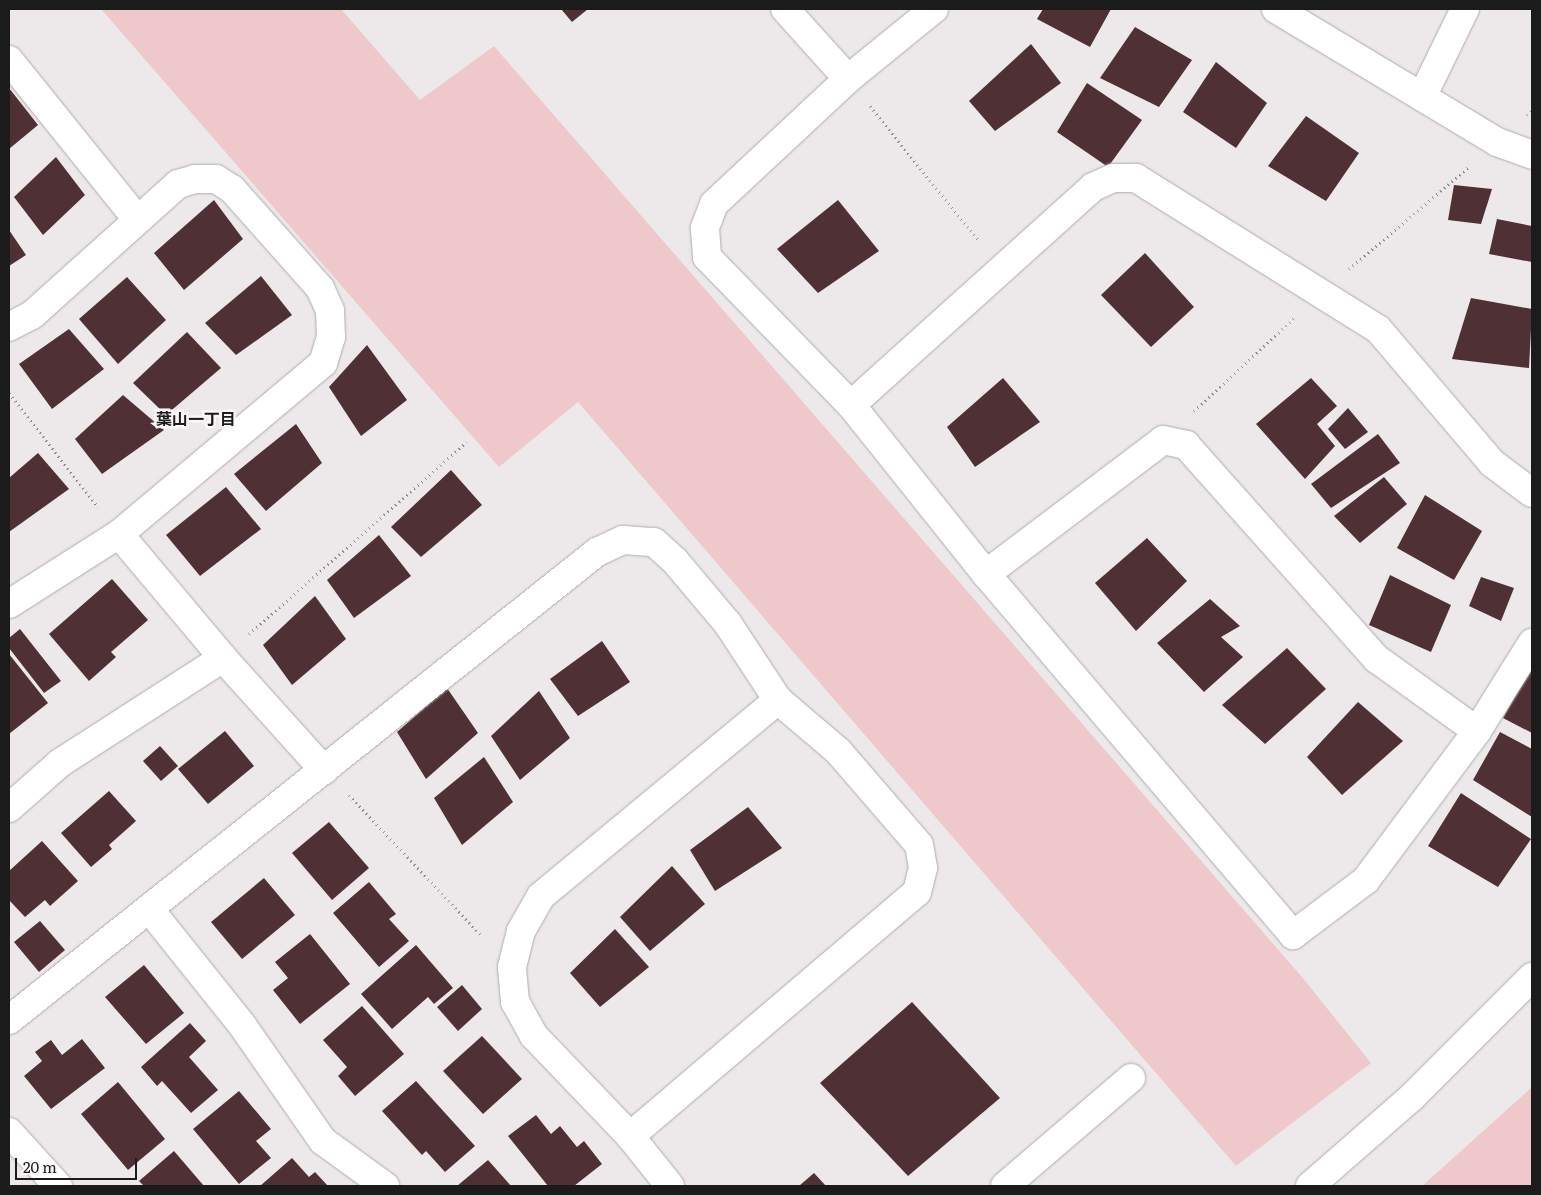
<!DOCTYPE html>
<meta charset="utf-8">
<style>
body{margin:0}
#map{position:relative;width:1541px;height:1195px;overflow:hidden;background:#ede9ea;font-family:Literata,"Noto Sans JP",serif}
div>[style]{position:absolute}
.green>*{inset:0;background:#efc8cc}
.building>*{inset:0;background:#4f3034}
.path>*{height:3px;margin-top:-1.5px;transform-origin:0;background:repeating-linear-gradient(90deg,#8e8b8c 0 1px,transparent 0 5px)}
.roads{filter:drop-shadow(0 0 1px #afabac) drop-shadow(0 0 1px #afabac)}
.minor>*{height:28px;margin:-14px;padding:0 14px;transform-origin:14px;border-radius:14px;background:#fff}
span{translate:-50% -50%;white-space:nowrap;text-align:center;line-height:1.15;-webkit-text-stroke:5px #fbf7f7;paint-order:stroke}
.neighbourhood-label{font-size:16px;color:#1c1b1b;font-weight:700}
.frame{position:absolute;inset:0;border:10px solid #1c1b1b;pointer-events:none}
.scale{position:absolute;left:15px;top:1158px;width:122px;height:22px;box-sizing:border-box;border:2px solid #1c1b1b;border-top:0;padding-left:6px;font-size:15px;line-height:18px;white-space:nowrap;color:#1c1b1b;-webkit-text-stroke:4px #fbf7f7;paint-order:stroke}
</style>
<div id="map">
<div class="green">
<div style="clip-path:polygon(101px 9px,341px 9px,420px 100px,494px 46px,1302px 977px,1371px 1063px,1236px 1166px,578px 402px,499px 467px)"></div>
<div style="clip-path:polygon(1532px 1087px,1532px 1186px,1422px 1186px)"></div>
</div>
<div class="building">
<div style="clip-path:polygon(561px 9px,588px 9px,572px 22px)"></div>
<div style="clip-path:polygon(1043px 9px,1111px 9px,1090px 47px,1037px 19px)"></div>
<div style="clip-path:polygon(1135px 27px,1192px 60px,1159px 107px,1100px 78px)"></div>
<div style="clip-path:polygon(1031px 44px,1061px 83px,995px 131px,969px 101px)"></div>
<div style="clip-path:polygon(1216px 62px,1267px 103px,1236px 148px,1183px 112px)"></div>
<div style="clip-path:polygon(1087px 83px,1142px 120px,1108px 167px,1057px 132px)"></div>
<div style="clip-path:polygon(9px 88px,38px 125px,9px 149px)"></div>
<div style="clip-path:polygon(1306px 116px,1359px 153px,1326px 201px,1268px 166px)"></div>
<div style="clip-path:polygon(56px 157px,85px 195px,43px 235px,14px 197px)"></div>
<div style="clip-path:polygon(1454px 185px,1492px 189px,1481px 224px,1448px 220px)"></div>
<div style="clip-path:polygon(214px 200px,243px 239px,184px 290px,154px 253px)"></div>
<div style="clip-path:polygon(838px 200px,879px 251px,818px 293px,777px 249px)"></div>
<div style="clip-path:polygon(1497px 219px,1532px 226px,1532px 262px,1489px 254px)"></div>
<div style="clip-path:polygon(9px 230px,26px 255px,9px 266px)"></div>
<div style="clip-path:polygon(1145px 253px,1194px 307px,1151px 347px,1101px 295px)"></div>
<div style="clip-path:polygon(261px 276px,292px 315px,236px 355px,205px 323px)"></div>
<div style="clip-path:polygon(127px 277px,166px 320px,118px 364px,79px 319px)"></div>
<div style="clip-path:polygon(1471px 298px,1532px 309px,1529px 368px,1452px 359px)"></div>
<div style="clip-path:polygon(69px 329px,104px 369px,52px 409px,19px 364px)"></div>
<div style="clip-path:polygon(187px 332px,221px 368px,166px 415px,133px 383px)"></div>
<div style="clip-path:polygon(367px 345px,407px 400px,361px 436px,329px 387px)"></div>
<div style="clip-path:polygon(1003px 378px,1040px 422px,975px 467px,947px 427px)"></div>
<div style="clip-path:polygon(1311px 378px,1337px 406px,1317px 424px,1335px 446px,1305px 479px,1256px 424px)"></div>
<div style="clip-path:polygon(123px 395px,164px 430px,102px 474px,75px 439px)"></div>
<div style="clip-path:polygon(1348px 408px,1368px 432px,1345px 449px,1328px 429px)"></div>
<div style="clip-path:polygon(296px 424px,322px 463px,266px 511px,234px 474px)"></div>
<div style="clip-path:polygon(1378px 434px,1400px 463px,1331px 508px,1311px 484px)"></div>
<div style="clip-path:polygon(38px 453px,69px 489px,9px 532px,9px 478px)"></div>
<div style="clip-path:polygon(451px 470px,482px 505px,421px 557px,391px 527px)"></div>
<div style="clip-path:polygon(1384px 477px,1407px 504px,1360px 543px,1334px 516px)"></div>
<div style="clip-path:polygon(226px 487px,261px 529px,200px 576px,166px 535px)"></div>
<div style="clip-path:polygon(1425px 495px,1482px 531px,1454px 580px,1397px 548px)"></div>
<div style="clip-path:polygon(379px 535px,411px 576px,354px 618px,327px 580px)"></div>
<div style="clip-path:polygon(1147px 538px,1187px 581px,1136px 631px,1095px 583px)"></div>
<div style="clip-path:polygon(1390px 575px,1451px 605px,1431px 652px,1369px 625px)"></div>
<div style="clip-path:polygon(1481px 577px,1514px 588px,1501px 621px,1469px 606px)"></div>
<div style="clip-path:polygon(112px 579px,148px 620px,111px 652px,116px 657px,89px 681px,49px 634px)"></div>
<div style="clip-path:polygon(315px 596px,346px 639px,292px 685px,263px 645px)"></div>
<div style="clip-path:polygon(1210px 599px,1240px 626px,1221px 637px,1243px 657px,1204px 692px,1157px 643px)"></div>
<div style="clip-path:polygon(20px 629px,61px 681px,44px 693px,9px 648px,9px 638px)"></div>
<div style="clip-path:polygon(602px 641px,630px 682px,578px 716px,550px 679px)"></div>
<div style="clip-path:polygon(1287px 648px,1326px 689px,1265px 744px,1222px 705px)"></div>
<div style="clip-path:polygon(9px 654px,48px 703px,9px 734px)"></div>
<div style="clip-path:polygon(1531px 668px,1532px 669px,1532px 733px,1503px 718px)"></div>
<div style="clip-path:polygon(447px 688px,478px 733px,426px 779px,397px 732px)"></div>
<div style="clip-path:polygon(539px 691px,570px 738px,520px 780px,491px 736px)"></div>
<div style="clip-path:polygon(1358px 702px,1403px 741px,1342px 795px,1307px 757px)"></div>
<div style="clip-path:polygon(225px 731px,254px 766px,208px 804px,178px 769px)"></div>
<div style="clip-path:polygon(1500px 732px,1532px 749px,1532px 817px,1473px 780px)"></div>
<div style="clip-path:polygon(160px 746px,178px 766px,161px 781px,143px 761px)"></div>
<div style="clip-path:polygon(484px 757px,513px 802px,462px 845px,434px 798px)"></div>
<div style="clip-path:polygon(109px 791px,136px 821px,109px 845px,112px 849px,91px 867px,61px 833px)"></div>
<div style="clip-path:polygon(1461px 793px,1531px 839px,1498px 887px,1428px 846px)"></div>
<div style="clip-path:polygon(748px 807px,782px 848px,715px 891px,690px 850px)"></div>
<div style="clip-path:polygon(329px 822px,369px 868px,332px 900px,292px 853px)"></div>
<div style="clip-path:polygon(42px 841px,78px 881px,50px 906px,45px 900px,25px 917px,9px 900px,9px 871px)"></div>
<div style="clip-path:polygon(672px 866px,705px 904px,650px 951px,620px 917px)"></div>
<div style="clip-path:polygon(264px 878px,295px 915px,242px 959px,211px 922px)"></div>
<div style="clip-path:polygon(369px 882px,396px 914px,389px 919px,409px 941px,379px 967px,333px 913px)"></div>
<div style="clip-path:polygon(40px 921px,65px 950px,39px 972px,14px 942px)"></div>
<div style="clip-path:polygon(615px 929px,649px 967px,600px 1007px,570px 973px)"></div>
<div style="clip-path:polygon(310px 934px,350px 984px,300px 1024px,273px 990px,288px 978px,275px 962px)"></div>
<div style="clip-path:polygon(416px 945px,453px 988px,434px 1004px,428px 997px,392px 1029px,361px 994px)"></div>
<div style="clip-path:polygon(144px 965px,184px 1013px,146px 1044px,105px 997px)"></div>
<div style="clip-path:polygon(462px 985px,482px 1009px,458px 1031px,437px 1007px)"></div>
<div style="clip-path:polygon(912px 1002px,1000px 1098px,908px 1176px,820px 1083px)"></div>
<div style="clip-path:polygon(362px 1006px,404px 1054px,355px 1096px,338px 1076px,347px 1067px,323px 1040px)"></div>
<div style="clip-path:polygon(190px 1023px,206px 1041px,189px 1057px,218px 1090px,191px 1113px,162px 1081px,157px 1086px,141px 1067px)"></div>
<div style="clip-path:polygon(482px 1036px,522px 1079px,483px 1114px,443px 1071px)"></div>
<div style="clip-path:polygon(82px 1039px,105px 1068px,51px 1109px,24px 1076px,42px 1061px,35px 1052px,51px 1040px,62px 1055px)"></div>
<div style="clip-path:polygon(416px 1081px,475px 1146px,445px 1172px,426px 1151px,422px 1155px,382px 1111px)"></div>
<div style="clip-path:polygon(118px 1082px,165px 1139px,128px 1170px,81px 1114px)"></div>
<div style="clip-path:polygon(239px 1091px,271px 1129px,256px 1141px,271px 1158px,239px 1184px,193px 1129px)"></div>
<div style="clip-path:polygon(536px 1115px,551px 1134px,560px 1126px,577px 1147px,584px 1141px,602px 1164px,574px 1186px,548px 1186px,508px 1136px)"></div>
<div style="clip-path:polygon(174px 1151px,204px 1186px,144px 1186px,139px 1181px)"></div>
<div style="clip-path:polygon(292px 1158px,309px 1177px,315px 1172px,328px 1186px,260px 1186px)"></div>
<div style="clip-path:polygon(488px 1160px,511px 1186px,457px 1186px)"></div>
<div style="clip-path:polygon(814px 1173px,826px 1186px,799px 1186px)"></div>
</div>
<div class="path">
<div style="left:870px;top:106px;width:174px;rotate:51.1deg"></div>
<div style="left:1527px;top:115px;width:7px;rotate:-45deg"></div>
<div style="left:1349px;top:269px;width:159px;rotate:-40.4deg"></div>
<div style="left:9px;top:393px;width:145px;rotate:52deg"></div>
<div style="left:1194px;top:411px;width:137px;rotate:-42.9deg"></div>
<div style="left:249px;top:634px;width:290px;rotate:-41.4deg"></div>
<div style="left:349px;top:795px;width:194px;rotate:46.7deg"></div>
</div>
<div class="roads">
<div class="minor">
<div style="left:785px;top:9px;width:94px;rotate:48deg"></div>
<div style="left:934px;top:9px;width:111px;rotate:140.9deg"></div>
<div style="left:848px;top:79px;width:183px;rotate:137deg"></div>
<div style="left:714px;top:204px;width:26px;rotate:111deg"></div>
<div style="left:705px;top:228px;width:29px;rotate:86deg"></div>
<div style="left:707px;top:257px;width:206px;rotate:45.8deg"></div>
<div style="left:851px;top:405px;width:216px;rotate:51.4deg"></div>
<div style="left:986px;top:574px;width:474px;rotate:49.6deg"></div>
<div style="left:1293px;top:935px;width:91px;rotate:-37deg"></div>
<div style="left:1366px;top:880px;width:186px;rotate:-53.3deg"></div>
<div style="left:1477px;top:731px;width:104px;rotate:-58deg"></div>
<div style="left:1276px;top:9px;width:258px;rotate:31deg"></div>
<div style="left:1497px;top:142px;width:37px;rotate:20deg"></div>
<div style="left:9px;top:60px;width:204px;rotate:51.2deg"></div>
<div style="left:1422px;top:97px;width:98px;rotate:-64deg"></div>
<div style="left:9px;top:327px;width:26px;rotate:-28deg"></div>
<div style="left:32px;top:315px;width:196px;rotate:-41.9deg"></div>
<div style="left:178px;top:184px;width:18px;rotate:-16deg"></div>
<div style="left:195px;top:179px;width:21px"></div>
<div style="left:216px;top:179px;width:19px;rotate:32deg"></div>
<div style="left:232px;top:189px;width:132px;rotate:48.4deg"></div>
<div style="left:320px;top:288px;width:24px;rotate:66deg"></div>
<div style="left:330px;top:310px;width:27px;rotate:88deg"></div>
<div style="left:331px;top:337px;width:27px;rotate:107deg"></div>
<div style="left:323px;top:363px;width:266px;rotate:140deg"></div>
<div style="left:119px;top:534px;width:130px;rotate:147.5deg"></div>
<div style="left:851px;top:405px;width:326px;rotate:-42deg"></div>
<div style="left:1093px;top:187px;width:22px;rotate:-24deg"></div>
<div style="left:1113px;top:178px;width:23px"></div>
<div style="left:1136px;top:178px;width:285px;rotate:32deg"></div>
<div style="left:1378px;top:329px;width:176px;rotate:49.6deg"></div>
<div style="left:1492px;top:463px;width:50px;rotate:36.9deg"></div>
<div style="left:119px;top:534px;width:162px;rotate:50deg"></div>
<div style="left:223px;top:658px;width:151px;rotate:48deg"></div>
<div style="left:986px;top:574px;width:222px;rotate:-37.1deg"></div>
<div style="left:1163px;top:440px;width:24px;rotate:12deg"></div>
<div style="left:1186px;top:445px;width:287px;rotate:48.3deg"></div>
<div style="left:1377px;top:659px;width:123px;rotate:35.8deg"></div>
<div style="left:9px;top:808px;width:68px;rotate:-41.4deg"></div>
<div style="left:60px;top:763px;width:194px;rotate:-32.8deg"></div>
<div style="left:150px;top:910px;width:147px;rotate:51.3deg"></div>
<div style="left:242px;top:1025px;width:141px;rotate:55.1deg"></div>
<div style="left:323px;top:1141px;width:77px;rotate:36deg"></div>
<div style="left:9px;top:1020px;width:752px;rotate:-38.52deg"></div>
<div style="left:597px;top:552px;width:29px;rotate:-25deg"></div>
<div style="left:623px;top:540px;width:31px;rotate:4deg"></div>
<div style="left:654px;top:542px;width:28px;rotate:42deg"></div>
<div style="left:675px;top:561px;width:82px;rotate:49.9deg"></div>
<div style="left:728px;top:624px;width:91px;rotate:56.7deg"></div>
<div style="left:778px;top:700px;width:79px;rotate:40.4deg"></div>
<div style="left:838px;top:751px;width:124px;rotate:49.2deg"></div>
<div style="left:919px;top:845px;width:23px;rotate:80deg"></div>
<div style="left:923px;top:868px;width:25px;rotate:104deg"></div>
<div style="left:917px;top:892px;width:377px;rotate:139.6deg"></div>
<div style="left:9px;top:1132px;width:73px;rotate:47.8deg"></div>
<div style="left:670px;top:1186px;width:64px;rotate:-128.7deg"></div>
<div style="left:630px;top:1136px;width:139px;rotate:-133.8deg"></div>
<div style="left:534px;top:1036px;width:39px;rotate:-119deg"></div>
<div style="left:515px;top:1002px;width:35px;rotate:-95deg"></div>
<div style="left:512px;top:967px;width:37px;rotate:-76deg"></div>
<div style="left:521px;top:931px;width:40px;rotate:-60.3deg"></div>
<div style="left:541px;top:896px;width:308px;rotate:-39.6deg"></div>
<div style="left:1005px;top:1186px;width:166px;rotate:-40.6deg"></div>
<div style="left:1310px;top:1186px;width:135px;rotate:-41.1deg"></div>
<div style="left:1412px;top:1097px;width:170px;rotate:-45deg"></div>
</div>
</div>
<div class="neighbourhood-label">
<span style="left:196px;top:418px">葉山一丁目</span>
</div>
<div class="frame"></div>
<div class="scale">20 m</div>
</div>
